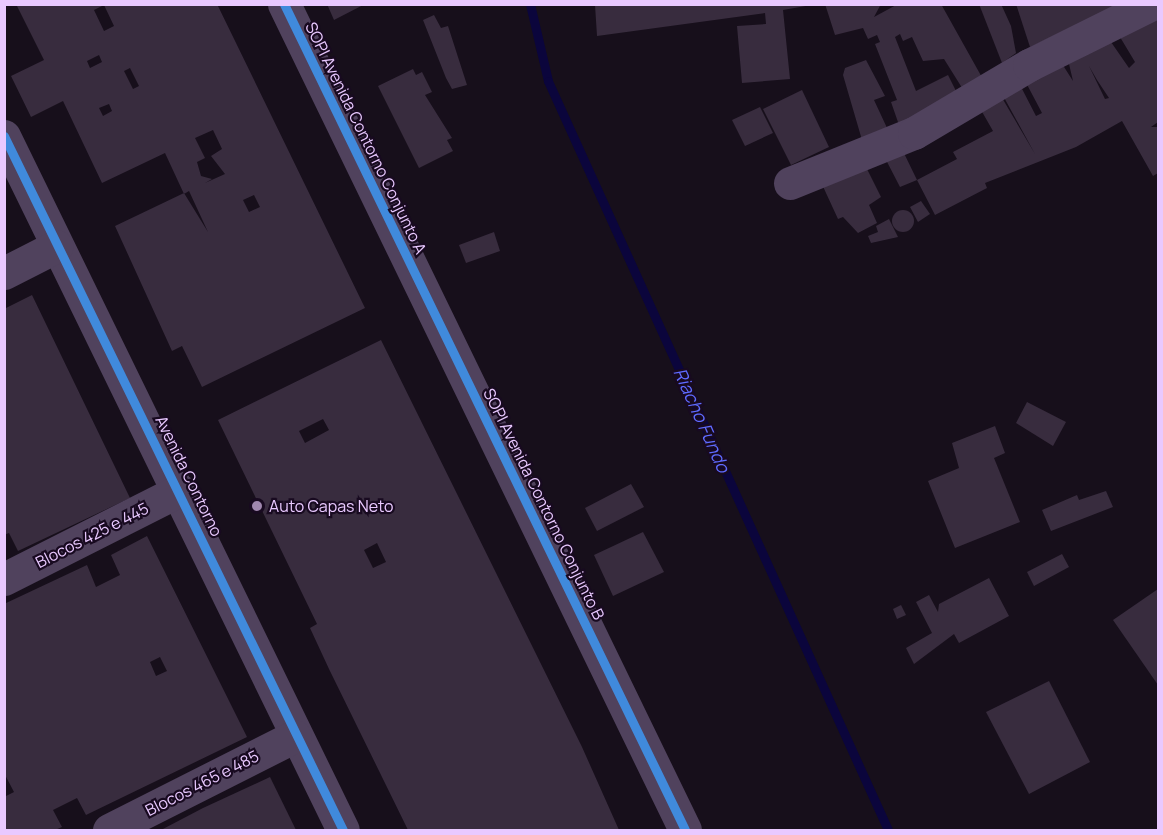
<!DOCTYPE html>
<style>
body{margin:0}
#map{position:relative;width:1163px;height:835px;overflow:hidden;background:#170f1b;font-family:Manrope,sans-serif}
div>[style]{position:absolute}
.stream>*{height:9px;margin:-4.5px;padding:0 4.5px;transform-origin:4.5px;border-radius:4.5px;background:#0b053c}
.building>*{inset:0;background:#382c3e}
.round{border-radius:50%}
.minor>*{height:33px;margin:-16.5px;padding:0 16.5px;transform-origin:16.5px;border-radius:16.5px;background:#50425d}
.cycleway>*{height:9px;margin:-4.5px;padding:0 4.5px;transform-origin:4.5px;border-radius:4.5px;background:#408adc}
.dots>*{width:16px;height:16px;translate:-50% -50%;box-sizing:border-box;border:3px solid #180a20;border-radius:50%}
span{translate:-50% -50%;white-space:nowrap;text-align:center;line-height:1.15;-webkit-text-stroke:4.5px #180a20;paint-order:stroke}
.street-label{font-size:16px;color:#e9c9ff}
.poi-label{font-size:16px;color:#e9c9ff}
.left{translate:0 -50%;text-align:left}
.water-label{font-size:18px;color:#5f6bff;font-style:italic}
.frame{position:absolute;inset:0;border:6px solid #e9c9ff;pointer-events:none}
</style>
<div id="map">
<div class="stream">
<div style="left:530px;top:4px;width:79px;rotate:76.8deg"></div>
<div style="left:548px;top:81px;width:823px;rotate:65.58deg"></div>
</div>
<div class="building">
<div style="clip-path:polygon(evenodd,16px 4px,217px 4px,365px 308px,202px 387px,182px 346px,172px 351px,115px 226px,184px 193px,208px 232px,189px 191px,184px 194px,165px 153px,102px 183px,63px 101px,31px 117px,11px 76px,44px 60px,16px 4px,104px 5px,114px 26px,104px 31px,94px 10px,104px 5px,16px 4px,99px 55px,102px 62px,90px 68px,87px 61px,99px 55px,16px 4px,130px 68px,139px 86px,133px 89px,124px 71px,130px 68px,16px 4px,109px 104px,112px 111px,103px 116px,99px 108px,109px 104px,16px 4px,213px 130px,222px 149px,211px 156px,225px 174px,205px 183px,212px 179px,201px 176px,197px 162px,205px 158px,195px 138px,213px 130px,16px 4px,254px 195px,260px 207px,249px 212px,243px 200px,254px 195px)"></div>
<div style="clip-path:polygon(327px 4px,365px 4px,334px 20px)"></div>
<div style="clip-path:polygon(817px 4px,783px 10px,790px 79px,742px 83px,737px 26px,766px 24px,765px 13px,597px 36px,595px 5px)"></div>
<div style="clip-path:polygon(825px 4px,881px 4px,874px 17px,898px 4px,941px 4px,984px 81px,964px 91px,944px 59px,923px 61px,912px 37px,903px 41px,900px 34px,895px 37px,916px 91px,948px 75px,957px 93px,899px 125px,891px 102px,897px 100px,875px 44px,880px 42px,877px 35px,868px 39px,863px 28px,835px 35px)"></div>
<div style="clip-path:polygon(979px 4px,1001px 4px,1011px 26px,1016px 53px,1002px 63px)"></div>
<div style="clip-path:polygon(1016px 4px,1123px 4px,1030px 47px)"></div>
<div style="clip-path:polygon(evenodd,1158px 14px,1158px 122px,1151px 127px,1158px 127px,1158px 173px,1153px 176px,1122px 121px,1076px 147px,985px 183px,987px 188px,935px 215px,917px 180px,900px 187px,885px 158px,901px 147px,917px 180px,957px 159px,953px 152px,993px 131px,981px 110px,998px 91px,1035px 154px,1001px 92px,1019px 83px,1036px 116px,1042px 113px,1023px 77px,1059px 59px,1073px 81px,1069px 64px,1111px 42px,1129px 68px,1135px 62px,1120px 37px,1158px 14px,1089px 66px,1097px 80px,1109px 98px,1105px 99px,1089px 66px)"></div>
<div style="clip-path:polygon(434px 15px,441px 28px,448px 26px,467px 85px,452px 89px,446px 78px,423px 20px)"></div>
<div style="clip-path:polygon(866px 60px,885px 96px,874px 100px,888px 130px,862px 140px,843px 75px,845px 68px)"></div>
<div style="clip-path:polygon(413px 69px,416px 75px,422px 72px,432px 92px,425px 95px,452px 138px,447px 140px,453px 151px,419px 168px,378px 86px)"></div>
<div style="clip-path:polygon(802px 90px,829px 147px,791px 165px,763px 109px)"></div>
<div style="clip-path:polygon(760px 107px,773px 133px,745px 146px,732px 120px)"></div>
<div style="clip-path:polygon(865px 165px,881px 197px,869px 205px,877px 223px,858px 233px,843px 217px,838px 219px,820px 180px)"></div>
<div style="clip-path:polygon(921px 201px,930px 214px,918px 222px,910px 207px)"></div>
<div class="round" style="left:892px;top:210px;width:22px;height:22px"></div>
<div style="clip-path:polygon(889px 219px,898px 237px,871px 243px,868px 236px,878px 232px,876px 226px)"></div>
<div style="clip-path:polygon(494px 232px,500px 251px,466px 263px,459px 245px)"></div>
<div style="clip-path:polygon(32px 295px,130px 498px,18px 551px,9px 533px,4px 535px,4px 309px)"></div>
<div style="clip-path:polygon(evenodd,381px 340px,582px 747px,619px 830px,408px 830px,329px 669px,310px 628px,317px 624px,218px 420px,381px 340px,323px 419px,329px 430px,305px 443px,299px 431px,323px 419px,381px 340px,377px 543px,386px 562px,373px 568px,364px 550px,377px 543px)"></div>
<div style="clip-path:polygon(1027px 402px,1066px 422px,1053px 446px,1016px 423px)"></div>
<div style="clip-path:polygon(995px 426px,1005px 453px,994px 458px,1020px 522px,955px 548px,928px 481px,959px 468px,952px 443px)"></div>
<div style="clip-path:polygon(631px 484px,644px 507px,597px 531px,585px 508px)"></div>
<div style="clip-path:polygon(1106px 491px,1113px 507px,1051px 531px,1042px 510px,1077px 495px,1079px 500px)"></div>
<div style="clip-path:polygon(643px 532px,664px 572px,613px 596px,594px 555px)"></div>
<div style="clip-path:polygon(evenodd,147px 536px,247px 737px,86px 815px,77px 798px,53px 810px,62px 827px,55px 830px,4px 830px,4px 797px,14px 792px,4px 773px,4px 604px,87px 565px,96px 587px,120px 575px,111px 555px,147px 536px,160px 657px,167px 671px,156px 676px,150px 662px,160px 657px)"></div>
<div style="clip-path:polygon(1062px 554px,1069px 567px,1034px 586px,1027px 572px)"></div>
<div style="clip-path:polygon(989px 578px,1009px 616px,959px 643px,954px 634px,914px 664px,906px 648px,932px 633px,916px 602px,929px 595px,938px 612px,939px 604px)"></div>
<div style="clip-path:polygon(1158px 589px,1158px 685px,1113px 620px)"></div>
<div style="clip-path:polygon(901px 605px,906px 615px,897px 619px,893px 609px)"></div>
<div style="clip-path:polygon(1049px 681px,1090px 762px,1029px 794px,986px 712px)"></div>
<div style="clip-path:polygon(270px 777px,296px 830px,161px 830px,203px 808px)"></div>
</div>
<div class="minor">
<div style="left:284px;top:4px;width:918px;rotate:64.1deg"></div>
<div style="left:4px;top:136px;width:772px;rotate:63.97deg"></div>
<div style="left:790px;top:183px;width:134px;rotate:-22deg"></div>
<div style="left:914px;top:133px;width:134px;rotate:-30.6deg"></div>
<div style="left:1029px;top:65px;width:137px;rotate:-26.4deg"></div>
<div style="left:4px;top:273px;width:59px;rotate:-27deg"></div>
<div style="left:4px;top:579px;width:197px;rotate:-26.8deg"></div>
<div style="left:109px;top:830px;width:208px;rotate:-26.8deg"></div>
</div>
<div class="cycleway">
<div style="left:284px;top:4px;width:918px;rotate:64.1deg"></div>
<div style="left:4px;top:136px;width:772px;rotate:63.97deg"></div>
</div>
<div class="dots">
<div style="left:257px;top:506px;background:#a088af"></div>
</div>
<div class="street-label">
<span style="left:366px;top:138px;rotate:64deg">SOPI Avenida Contorno Conjunto A</span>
<span style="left:189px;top:476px;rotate:64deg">Avenida Contorno</span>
<span style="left:544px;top:504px;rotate:64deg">SOPI Avenida Contorno Conjunto B</span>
<span style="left:92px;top:535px;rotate:-27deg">Blocos 425 e 445</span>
<span style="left:202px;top:783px;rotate:-27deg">Blocos 465 e 485</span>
</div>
<div class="poi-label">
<span class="left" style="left:269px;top:506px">Auto Capas Neto</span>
</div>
<div class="water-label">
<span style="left:702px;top:420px;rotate:66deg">Riacho Fundo</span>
</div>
<div class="frame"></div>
</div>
